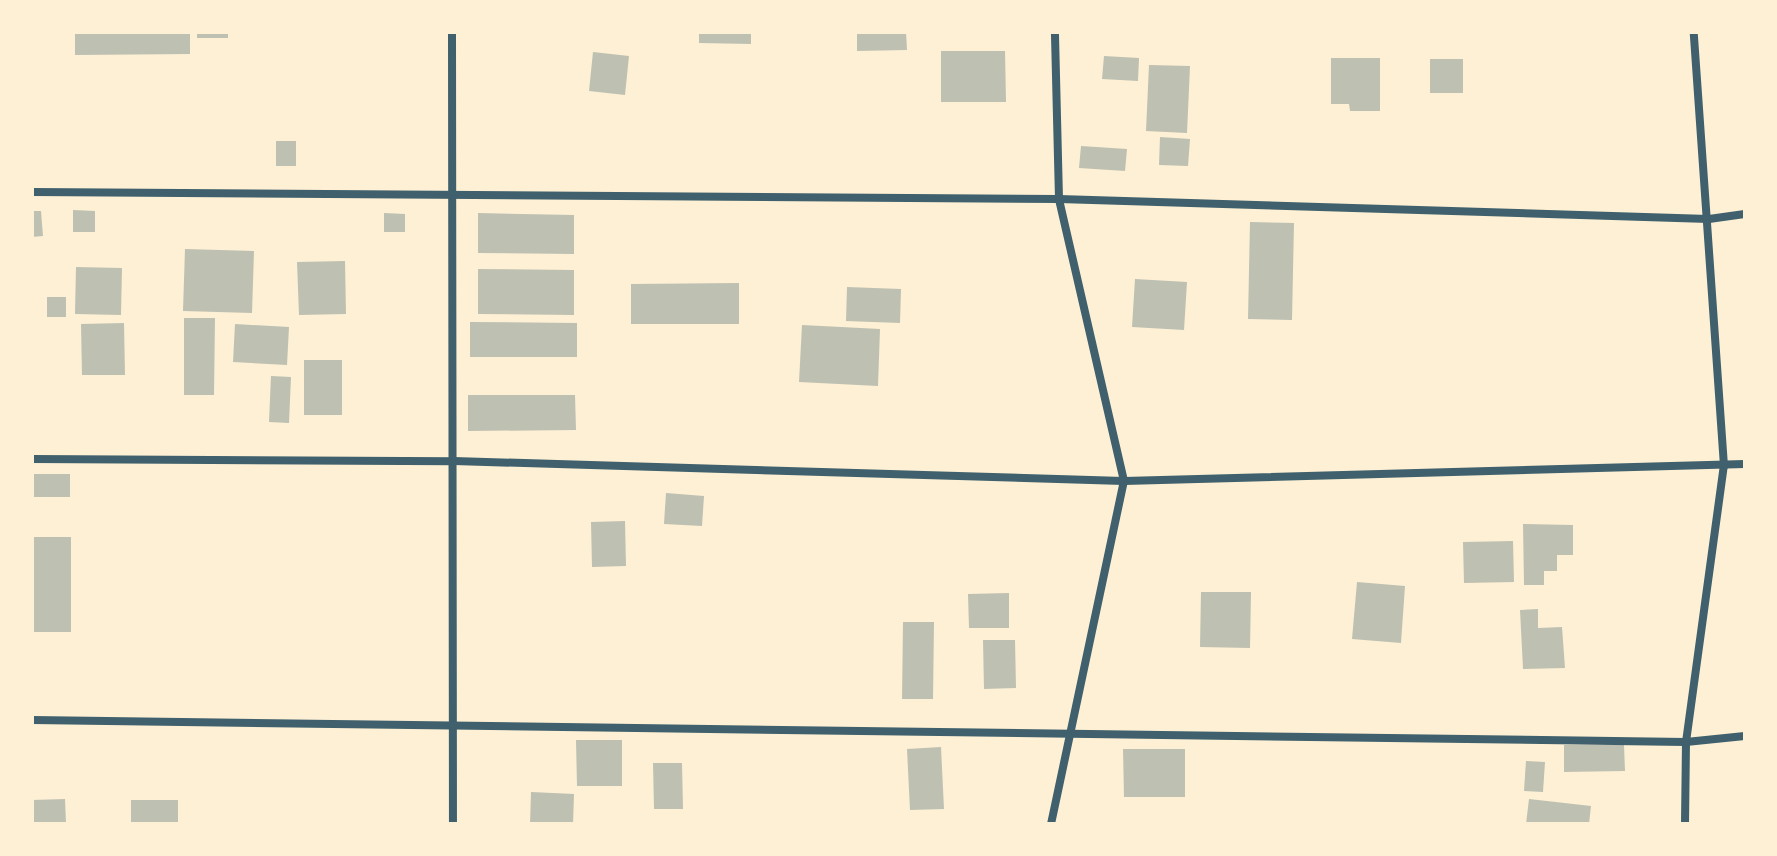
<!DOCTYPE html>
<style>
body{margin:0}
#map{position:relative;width:1777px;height:856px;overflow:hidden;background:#fdf0d5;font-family:Lato,sans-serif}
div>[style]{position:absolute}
.building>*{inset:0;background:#bec0b2}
.minor>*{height:8px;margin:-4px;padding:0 4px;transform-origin:4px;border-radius:4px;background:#3f606c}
span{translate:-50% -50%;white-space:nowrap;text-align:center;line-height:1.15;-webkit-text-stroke:8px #fdf0d5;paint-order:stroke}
.frame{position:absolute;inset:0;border:34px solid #fdf0d5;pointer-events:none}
</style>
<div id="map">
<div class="building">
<div style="clip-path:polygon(75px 32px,190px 32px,190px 54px,75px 55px)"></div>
<div style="clip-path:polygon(197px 32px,228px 32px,228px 38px,197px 38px)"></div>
<div style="clip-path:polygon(699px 32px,751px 32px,751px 44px,699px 43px)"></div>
<div style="clip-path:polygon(857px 32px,906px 32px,907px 50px,857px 51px)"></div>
<div style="clip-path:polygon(941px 51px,1005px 51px,1006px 102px,941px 102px)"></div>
<div style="clip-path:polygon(593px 52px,629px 56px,625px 95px,589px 91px)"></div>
<div style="clip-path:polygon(1104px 56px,1139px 58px,1138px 81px,1102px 79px)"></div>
<div style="clip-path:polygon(1331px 58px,1380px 58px,1380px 111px,1350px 111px,1349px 104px,1331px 104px)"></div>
<div style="clip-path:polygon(1430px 59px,1463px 59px,1463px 93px,1430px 93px)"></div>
<div style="clip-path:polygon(1149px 65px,1190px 66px,1187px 133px,1146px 131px)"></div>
<div style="clip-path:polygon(1160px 137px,1190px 139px,1188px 166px,1159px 165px)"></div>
<div style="clip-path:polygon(276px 141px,296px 141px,296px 166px,276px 166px)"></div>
<div style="clip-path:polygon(1081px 146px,1127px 149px,1125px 171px,1079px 168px)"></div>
<div style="clip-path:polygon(73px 210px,95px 211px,95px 232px,73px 232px)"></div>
<div style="clip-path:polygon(32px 211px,41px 211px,43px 236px,32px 237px)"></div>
<div style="clip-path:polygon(384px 213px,405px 214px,405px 232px,384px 232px)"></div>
<div style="clip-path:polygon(478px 213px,574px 215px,574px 254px,478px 253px)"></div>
<div style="clip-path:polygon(1250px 222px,1294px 223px,1292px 320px,1248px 319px)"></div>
<div style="clip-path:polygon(185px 249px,254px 251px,252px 313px,183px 311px)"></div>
<div style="clip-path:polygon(345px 261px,346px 314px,299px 315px,297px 262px)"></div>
<div style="clip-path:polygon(76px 267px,122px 268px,121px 315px,75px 314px)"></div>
<div style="clip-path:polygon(478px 269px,574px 270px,574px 315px,478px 314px)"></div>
<div style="clip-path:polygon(1135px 279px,1187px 282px,1184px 330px,1132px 327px)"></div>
<div style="clip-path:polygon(739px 283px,739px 324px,631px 324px,631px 284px)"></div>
<div style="clip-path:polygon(847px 287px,901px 289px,900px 323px,846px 321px)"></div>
<div style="clip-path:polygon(47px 297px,66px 297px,66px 317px,47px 317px)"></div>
<div style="clip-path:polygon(184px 318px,215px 318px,214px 395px,184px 395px)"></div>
<div style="clip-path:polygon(470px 322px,577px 323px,577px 357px,470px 357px)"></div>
<div style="clip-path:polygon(124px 323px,125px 375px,82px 375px,81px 324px)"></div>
<div style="clip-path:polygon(235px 324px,289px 327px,287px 365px,233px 362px)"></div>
<div style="clip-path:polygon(802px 325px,880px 329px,878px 386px,799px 382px)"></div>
<div style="clip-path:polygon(304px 360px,342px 360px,342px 415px,304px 415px)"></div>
<div style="clip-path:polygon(271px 376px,291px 377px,289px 423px,269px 422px)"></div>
<div style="clip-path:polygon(468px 395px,575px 395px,576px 430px,468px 431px)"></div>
<div style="clip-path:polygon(32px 474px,70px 474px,70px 497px,32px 497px)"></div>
<div style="clip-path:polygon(666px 493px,704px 496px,702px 526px,664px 524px)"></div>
<div style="clip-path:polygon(625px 521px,626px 566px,592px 567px,591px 522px)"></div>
<div style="clip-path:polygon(1523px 524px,1573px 525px,1573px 555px,1557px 555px,1557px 571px,1544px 571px,1544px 585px,1524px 585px)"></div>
<div style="clip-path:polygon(32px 537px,71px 537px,71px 632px,32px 632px)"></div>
<div style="clip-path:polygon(1513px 541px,1514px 582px,1464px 583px,1463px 542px)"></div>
<div style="clip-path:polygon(1357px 582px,1405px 586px,1401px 643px,1352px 639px)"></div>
<div style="clip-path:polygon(1201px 592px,1251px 592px,1250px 648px,1200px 647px)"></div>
<div style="clip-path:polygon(1009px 593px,1009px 628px,969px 628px,968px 594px)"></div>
<div style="clip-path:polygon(1538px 609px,1538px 628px,1562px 627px,1565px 668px,1523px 669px,1520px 610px)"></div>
<div style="clip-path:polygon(903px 622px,934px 622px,933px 699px,902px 699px)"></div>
<div style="clip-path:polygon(983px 640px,1015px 640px,1016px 688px,984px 689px)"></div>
<div style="clip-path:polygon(576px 740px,622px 740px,622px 786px,577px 786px)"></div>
<div style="clip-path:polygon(1564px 745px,1624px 745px,1625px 771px,1564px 772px)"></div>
<div style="clip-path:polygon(941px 747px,944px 809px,910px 810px,907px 749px)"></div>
<div style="clip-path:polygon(1123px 749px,1185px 749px,1185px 797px,1124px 797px)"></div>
<div style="clip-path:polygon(1526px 761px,1545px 762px,1543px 792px,1524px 791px)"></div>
<div style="clip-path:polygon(653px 763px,682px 763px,683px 809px,654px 809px)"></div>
<div style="clip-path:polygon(531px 792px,574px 794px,573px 824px,530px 824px)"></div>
<div style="clip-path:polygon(65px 799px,66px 824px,32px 824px,32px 800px)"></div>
<div style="clip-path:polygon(1529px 799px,1591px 806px,1589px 824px,1526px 824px)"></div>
<div style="clip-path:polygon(131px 800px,178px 800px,178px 824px,131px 824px)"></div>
</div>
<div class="minor">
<div style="left:452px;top:32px;width:792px;rotate:89.93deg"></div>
<div style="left:32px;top:192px;width:1027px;rotate:0.39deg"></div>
<div style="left:1059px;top:199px;width:650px;rotate:1.76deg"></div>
<div style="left:1709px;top:219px;width:36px;rotate:-8deg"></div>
<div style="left:32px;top:459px;width:422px;rotate:0.3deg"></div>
<div style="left:454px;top:461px;width:670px;rotate:1.71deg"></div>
<div style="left:1124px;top:481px;width:621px;rotate:-1.57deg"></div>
<div style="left:32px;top:720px;width:1654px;rotate:0.76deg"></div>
<div style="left:1686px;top:742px;width:59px;rotate:-5.8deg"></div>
<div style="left:1051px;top:824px;width:351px;rotate:-78deg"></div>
<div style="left:1124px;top:481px;width:289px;rotate:-103deg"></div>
<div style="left:1059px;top:199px;width:167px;rotate:-91.4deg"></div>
<div style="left:1685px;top:824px;width:82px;rotate:-89.3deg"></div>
<div style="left:1686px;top:742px;width:279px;rotate:-82.2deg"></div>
<div style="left:1724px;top:466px;width:435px;rotate:-94deg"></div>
</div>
<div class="frame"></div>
</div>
